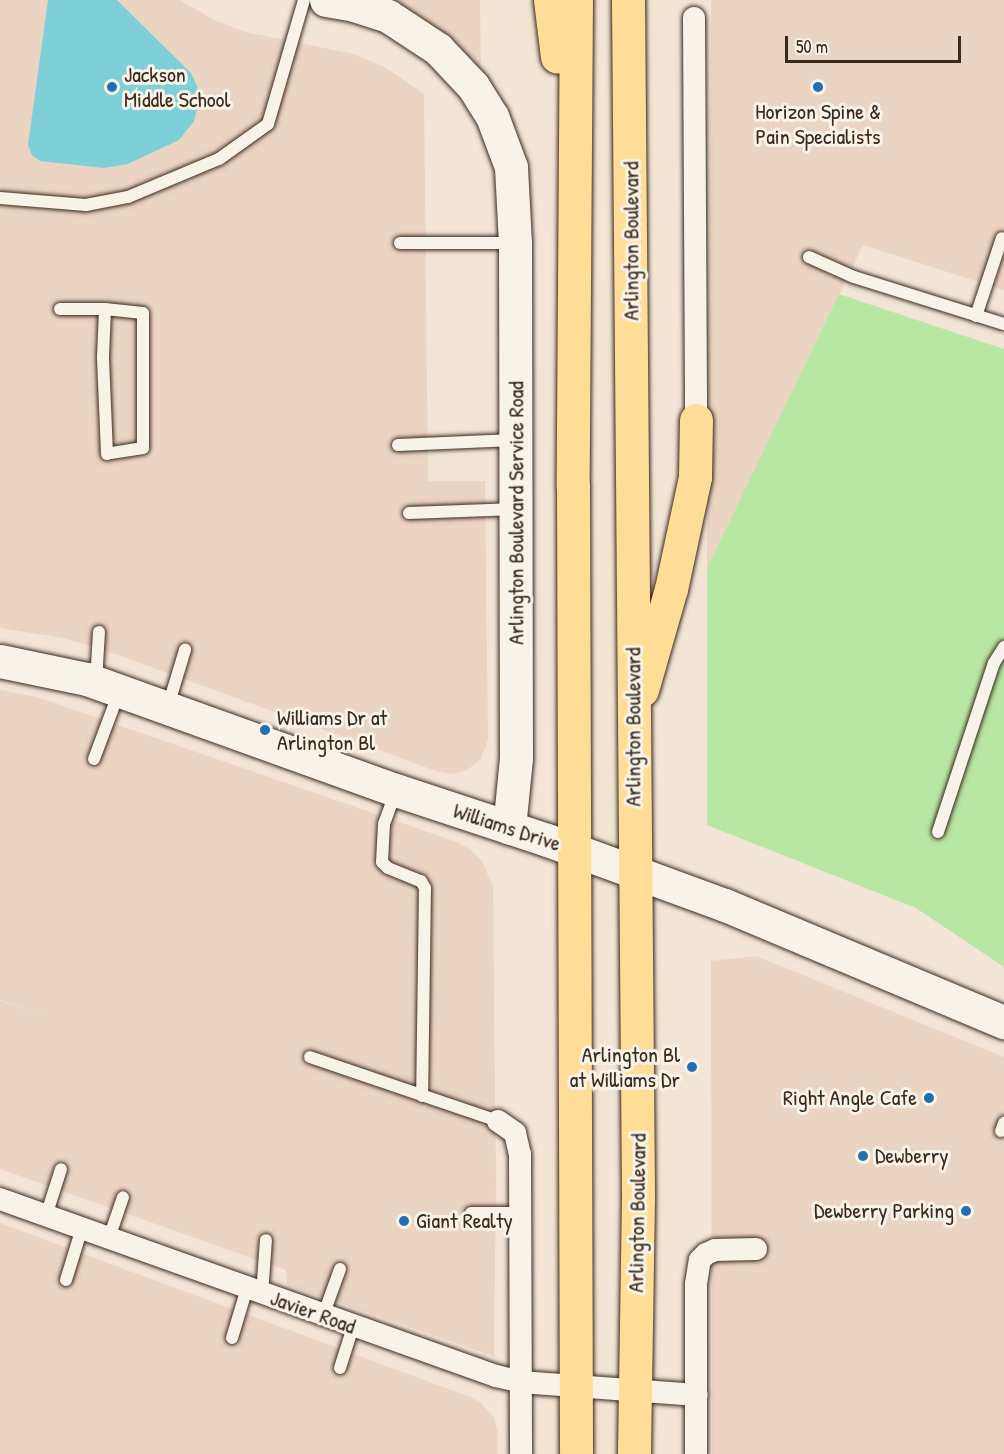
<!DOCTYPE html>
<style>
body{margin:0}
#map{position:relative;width:1004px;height:1454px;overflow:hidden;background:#f2e5d6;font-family:"Patrick Hand",sans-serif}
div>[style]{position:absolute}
.built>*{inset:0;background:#ebd4c1}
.green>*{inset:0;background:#b7e6a5}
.water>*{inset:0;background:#7fcfd8}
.roads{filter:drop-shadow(0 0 2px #3b2a1e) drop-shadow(0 0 2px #3b2a1e)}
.lane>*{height:12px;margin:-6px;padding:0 6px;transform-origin:6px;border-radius:6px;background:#f7f3e8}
.street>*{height:22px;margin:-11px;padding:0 11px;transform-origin:11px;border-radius:11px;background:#f7f3e8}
.secondary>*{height:33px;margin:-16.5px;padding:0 16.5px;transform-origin:16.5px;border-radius:16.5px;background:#f7f3e8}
.primary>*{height:33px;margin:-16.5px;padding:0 16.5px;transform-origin:16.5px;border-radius:16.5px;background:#ffdd96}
.dots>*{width:16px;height:16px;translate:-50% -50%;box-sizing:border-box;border:3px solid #f7f3e8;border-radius:50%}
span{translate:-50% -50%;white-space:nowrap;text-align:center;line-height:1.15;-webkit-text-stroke:6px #f7f3e8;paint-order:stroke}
.poi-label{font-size:22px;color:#3b2a1e}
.left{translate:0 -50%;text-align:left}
.right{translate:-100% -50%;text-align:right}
.street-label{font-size:22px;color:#3b2a1e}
.scale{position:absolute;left:785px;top:36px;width:176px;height:27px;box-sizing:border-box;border:3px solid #3b2a1e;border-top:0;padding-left:8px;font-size:18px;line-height:21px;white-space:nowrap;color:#3b2a1e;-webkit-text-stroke:4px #f7f3e8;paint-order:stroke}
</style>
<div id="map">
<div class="built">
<div style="clip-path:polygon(0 0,180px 0,214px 20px,245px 32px,354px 54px,386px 68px,424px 94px,428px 481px,485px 481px,488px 740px,480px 760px,467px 770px,452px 774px,436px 771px,99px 648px,63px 638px,0 628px)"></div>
<div style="clip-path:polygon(374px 0,480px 0,481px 75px)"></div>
<div style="clip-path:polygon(711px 0,1004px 0,1004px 290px,863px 245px,707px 568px)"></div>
<div style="clip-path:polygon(0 690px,37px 697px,457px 842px,471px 850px,482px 861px,493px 887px,496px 1179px,494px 1356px,287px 1285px,286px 1270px,0 1169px,0 1001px,50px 1018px,0 1000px)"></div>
<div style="clip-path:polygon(756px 956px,1004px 1057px,1004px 1454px,712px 1454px,711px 961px)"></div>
<div style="clip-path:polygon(0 1223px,470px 1397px,481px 1403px,494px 1418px,498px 1432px,498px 1454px,0 1454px)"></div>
</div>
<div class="green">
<div style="clip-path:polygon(839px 294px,1004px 349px,1004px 967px,916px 908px,707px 825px,707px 568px)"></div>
</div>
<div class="water">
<div style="clip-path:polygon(48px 0,117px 0,191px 73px,197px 86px,198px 104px,194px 121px,179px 140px,128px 164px,104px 168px,40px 161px,32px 155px,28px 145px)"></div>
</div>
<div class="roads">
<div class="lane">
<div style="left:0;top:198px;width:86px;rotate:4.7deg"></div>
<div style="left:86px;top:205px;width:43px;rotate:-10.8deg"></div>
<div style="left:128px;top:197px;width:99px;rotate:-22.7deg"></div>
<div style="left:219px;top:159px;width:60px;rotate:-35.5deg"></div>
<div style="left:268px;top:124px;width:129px;rotate:-73.8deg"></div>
<div style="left:400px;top:243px;width:112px"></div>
<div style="left:809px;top:257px;width:49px;rotate:24deg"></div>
<div style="left:854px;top:277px;width:157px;rotate:17.4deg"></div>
<div style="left:60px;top:309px;width:45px"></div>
<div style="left:105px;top:309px;width:38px;rotate:6deg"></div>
<div style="left:143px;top:313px;width:135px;rotate:90deg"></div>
<div style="left:143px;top:448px;width:36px;rotate:171deg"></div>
<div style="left:107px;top:454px;width:97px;rotate:-92.4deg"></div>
<div style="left:103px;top:357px;width:48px;rotate:-87.6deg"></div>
<div style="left:976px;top:316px;width:82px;rotate:-71.6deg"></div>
<div style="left:398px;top:445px;width:116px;rotate:-2.5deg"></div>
<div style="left:409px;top:513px;width:107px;rotate:-2.1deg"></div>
<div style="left:96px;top:682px;width:50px;rotate:-86.6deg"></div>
<div style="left:168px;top:706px;width:59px;rotate:-73.1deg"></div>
<div style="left:94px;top:759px;width:72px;rotate:-69.5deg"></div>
<div style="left:396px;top:791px;width:35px;rotate:110deg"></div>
<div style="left:384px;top:824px;width:38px;rotate:93deg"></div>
<div style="left:382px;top:862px;width:8px;rotate:45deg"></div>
<div style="left:388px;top:868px;width:35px;rotate:22deg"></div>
<div style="left:421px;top:881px;width:8px;rotate:60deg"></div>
<div style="left:425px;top:888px;width:208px;rotate:90.8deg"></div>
<div style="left:938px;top:832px;width:178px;rotate:-71.7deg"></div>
<div style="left:994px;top:663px;width:19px;rotate:-58deg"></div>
<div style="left:310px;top:1057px;width:199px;rotate:18.8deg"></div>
<div style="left:1001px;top:1131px;width:9px;rotate:-69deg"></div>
<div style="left:471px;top:1213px;width:50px"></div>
<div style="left:46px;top:1216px;width:49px;rotate:-72.3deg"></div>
<div style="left:109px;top:1238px;width:43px;rotate:-71.1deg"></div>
<div style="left:66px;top:1280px;width:54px;rotate:-72.9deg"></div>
<div style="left:262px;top:1294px;width:54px;rotate:-85.8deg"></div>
<div style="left:323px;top:1316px;width:50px;rotate:-70.1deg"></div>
<div style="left:232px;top:1338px;width:52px;rotate:-73.3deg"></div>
<div style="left:340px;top:1368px;width:43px;rotate:-72.4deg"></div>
</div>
<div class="street">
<div style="left:694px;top:18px;width:402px;rotate:89.7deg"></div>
<div style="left:498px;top:1121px;width:21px;rotate:35deg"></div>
<div style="left:515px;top:1133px;width:22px;rotate:77deg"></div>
<div style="left:520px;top:1154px;width:300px;rotate:89.8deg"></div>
<div style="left:0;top:1199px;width:527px;rotate:19.64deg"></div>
<div style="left:496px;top:1376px;width:26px;rotate:13deg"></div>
<div style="left:521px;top:1382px;width:176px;rotate:4.2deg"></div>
<div style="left:696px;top:1454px;width:170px;rotate:-90deg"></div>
<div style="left:696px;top:1284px;width:24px;rotate:-81deg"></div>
<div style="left:700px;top:1260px;width:8px;rotate:-45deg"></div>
<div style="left:706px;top:1254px;width:10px;rotate:-24deg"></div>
<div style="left:715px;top:1250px;width:41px;rotate:-1.4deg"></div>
</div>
<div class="secondary">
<div style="left:326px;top:0;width:28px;rotate:10deg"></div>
<div style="left:354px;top:5px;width:36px;rotate:18deg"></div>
<div style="left:388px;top:16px;width:60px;rotate:33.4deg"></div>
<div style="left:438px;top:49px;width:51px;rotate:46.6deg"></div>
<div style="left:473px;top:86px;width:36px;rotate:58deg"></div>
<div style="left:492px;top:116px;width:54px;rotate:69.6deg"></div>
<div style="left:511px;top:167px;width:76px;rotate:87deg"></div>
<div style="left:515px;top:243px;width:515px;rotate:89.89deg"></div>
<div style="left:516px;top:758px;width:70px;rotate:95.7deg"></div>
<div style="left:0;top:661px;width:89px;rotate:11.7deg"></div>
<div style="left:87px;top:679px;width:328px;rotate:19.8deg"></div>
<div style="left:396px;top:790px;width:159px;rotate:18.3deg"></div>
<div style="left:547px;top:840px;width:189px;rotate:20.1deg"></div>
<div style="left:725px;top:905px;width:303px;rotate:22.8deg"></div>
</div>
<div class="primary">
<div style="left:550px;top:0;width:57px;rotate:83deg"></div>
<div style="left:576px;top:0;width:486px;rotate:90.4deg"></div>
<div style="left:573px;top:486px;width:968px;rotate:89.82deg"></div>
<div style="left:628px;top:0;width:1198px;rotate:89.52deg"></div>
<div style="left:638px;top:1198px;width:256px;rotate:90.9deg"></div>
<div style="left:642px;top:690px;width:105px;rotate:-74deg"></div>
<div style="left:671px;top:589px;width:115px;rotate:-77.9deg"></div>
<div style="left:695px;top:477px;width:57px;rotate:-89deg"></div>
</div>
</div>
<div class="dots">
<div style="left:112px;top:87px;background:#1f6fb2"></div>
<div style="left:818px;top:87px;background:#1f6fb2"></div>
<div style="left:265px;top:730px;background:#1f6fb2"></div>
<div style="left:692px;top:1067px;background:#1f6fb2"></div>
<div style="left:929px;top:1098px;background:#1f6fb2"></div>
<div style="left:863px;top:1156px;background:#1f6fb2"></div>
<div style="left:966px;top:1211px;background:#1f6fb2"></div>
<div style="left:404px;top:1221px;background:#1f6fb2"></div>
</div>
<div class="poi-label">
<span class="left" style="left:124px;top:87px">Jackson<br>Middle School</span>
<span style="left:818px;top:124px">Horizon Spine &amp;<br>Pain Specialists</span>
<span class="left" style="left:277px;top:730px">Williams Dr at<br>Arlington Bl</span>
<span class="right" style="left:680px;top:1067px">Arlington Bl<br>at Williams Dr</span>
<span class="right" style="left:917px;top:1098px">Right Angle Cafe</span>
<span class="left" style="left:875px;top:1156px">Dewberry</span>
<span class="right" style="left:954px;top:1211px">Dewberry Parking</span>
<span class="left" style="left:416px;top:1221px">Giant Realty</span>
</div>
<div class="street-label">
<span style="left:631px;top:241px;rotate:-90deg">Arlington Boulevard</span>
<span style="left:516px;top:513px;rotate:-90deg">Arlington Boulevard Service Road</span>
<span style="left:633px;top:727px;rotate:-90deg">Arlington Boulevard</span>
<span style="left:507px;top:827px;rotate:18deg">Williams Drive</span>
<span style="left:637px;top:1213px;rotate:-89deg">Arlington Boulevard</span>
<span style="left:313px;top:1312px;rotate:20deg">Javier Road</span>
</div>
<div class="scale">50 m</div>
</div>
